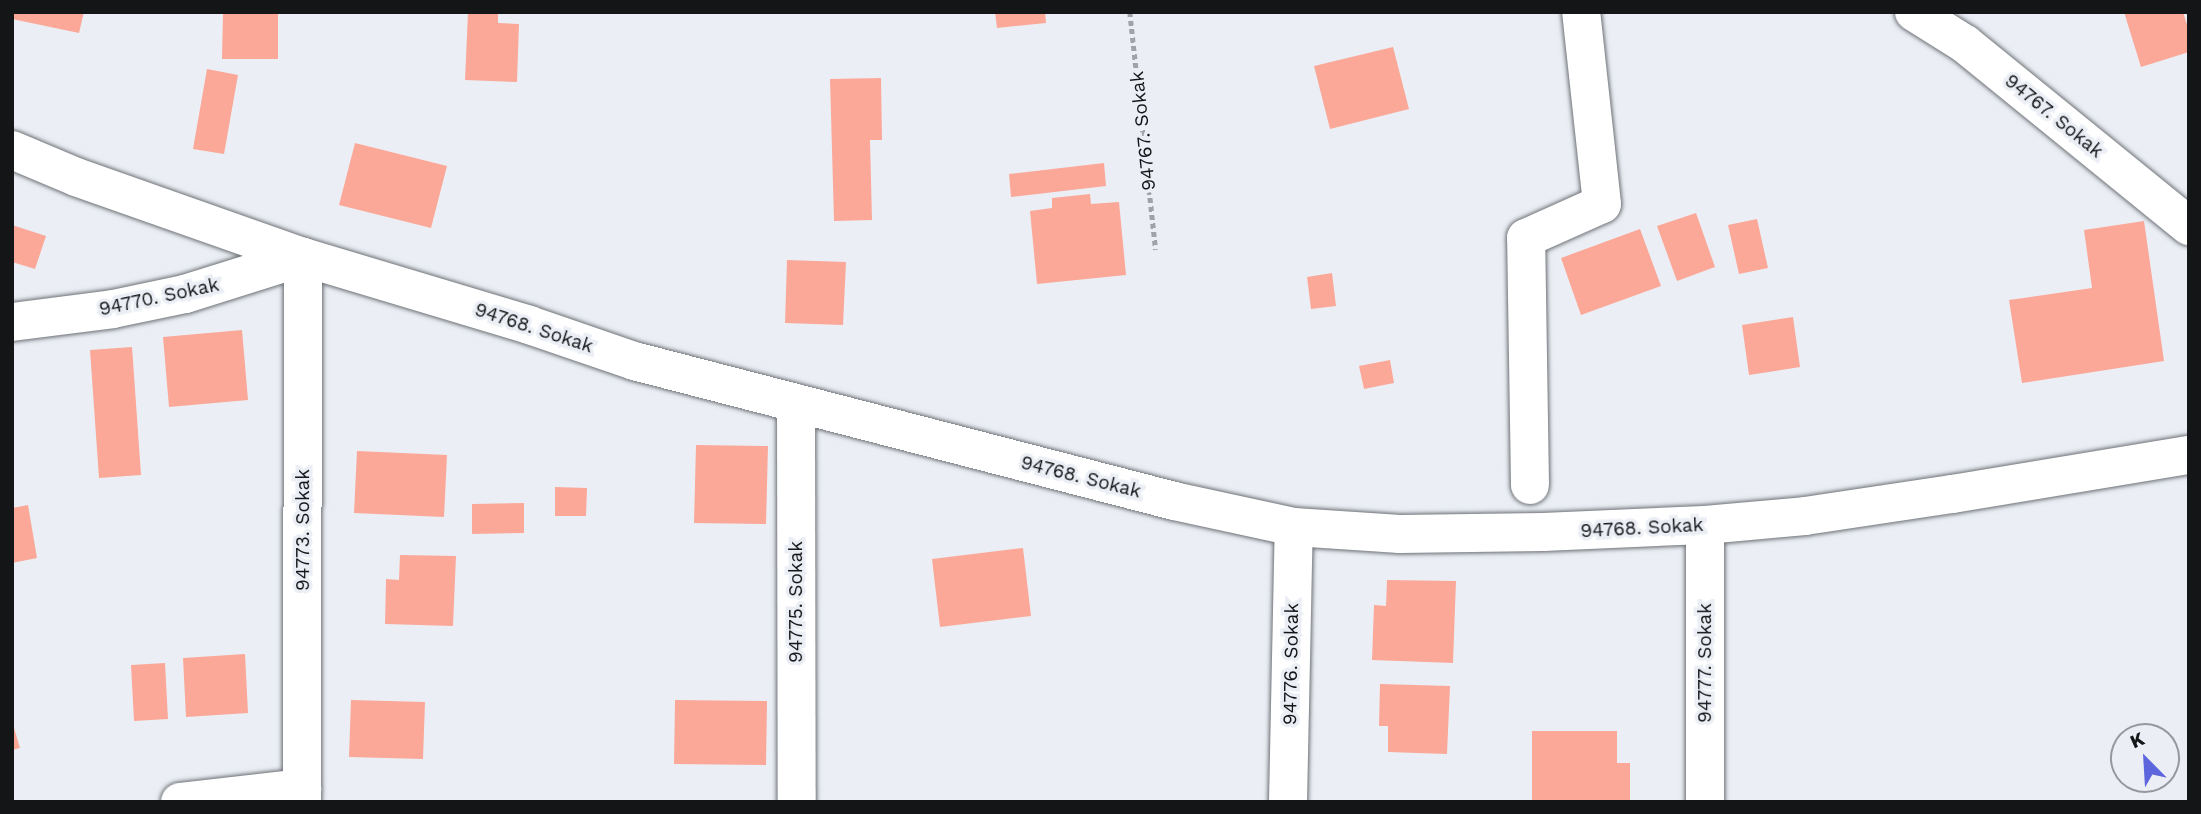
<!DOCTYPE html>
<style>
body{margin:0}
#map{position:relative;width:2201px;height:814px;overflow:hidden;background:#ebeff5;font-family:"Work Sans",sans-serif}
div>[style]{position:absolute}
.building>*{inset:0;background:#fba898}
.path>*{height:4.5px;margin-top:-2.25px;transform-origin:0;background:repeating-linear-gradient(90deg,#9fa2a7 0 5px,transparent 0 8.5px)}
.roads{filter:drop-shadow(0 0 2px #6e7277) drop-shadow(0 0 2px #6e7277)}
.minor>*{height:38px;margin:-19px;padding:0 19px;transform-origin:19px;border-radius:19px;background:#fff}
span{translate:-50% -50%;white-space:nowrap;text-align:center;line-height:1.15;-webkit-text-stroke:7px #ebeff5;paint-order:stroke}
.street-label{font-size:19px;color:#141517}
.frame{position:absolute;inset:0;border:14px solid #141517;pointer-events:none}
.north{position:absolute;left:2110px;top:723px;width:70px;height:70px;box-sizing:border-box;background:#ebeff5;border:2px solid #95989c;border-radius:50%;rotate:336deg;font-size:19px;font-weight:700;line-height:28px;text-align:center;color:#141517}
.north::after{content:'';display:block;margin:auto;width:24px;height:32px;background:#5d66dd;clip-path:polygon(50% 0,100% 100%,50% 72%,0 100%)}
</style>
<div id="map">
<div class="building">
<div style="clip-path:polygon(12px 12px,84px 12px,79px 33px,12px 19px)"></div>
<div style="clip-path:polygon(223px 12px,278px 12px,278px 59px,222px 59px)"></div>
<div style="clip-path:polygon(468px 12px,498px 12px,498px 23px,519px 24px,517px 82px,465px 80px)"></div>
<div style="clip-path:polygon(995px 12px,1045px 12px,1046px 23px,997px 28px)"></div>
<div style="clip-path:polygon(2124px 12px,2183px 12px,2189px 31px,2189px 52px,2141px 67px)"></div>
<div style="clip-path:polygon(1393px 47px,1409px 109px,1330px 129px,1314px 66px)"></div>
<div style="clip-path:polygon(207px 69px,238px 75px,224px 154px,193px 149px)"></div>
<div style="clip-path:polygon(881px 78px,882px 140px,870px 140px,872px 220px,834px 221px,830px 79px)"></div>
<div style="clip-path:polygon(355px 143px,447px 166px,431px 228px,339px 205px)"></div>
<div style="clip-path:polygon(1104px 163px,1106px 186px,1011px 197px,1009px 174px)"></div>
<div style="clip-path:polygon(1090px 194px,1091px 204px,1119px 202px,1126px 275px,1037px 284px,1030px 211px,1052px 208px,1052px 198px)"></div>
<div style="clip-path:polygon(1696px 213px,1715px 267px,1677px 281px,1657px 226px)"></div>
<div style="clip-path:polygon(1757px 219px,1768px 268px,1739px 274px,1728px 225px)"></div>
<div style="clip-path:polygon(2144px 221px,2164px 361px,2022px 383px,2009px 300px,2092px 288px,2084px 230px)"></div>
<div style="clip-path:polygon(12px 225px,46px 236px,35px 269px,12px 262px)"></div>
<div style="clip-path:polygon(1640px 229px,1661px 286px,1581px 315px,1561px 258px)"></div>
<div style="clip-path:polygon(787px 260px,846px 262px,843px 325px,785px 323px)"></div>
<div style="clip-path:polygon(1332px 273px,1336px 306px,1311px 309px,1307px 277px)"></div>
<div style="clip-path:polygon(1793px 317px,1800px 367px,1749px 375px,1742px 325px)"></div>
<div style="clip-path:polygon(242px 330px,248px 400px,169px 407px,163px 337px)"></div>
<div style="clip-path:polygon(132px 347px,141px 475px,99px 478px,90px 350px)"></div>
<div style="clip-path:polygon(1390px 360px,1394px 383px,1364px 389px,1359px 366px)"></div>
<div style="clip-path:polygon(696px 445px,768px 446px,766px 524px,694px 523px)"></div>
<div style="clip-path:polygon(357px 451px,447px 455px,444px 517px,354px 513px)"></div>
<div style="clip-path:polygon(555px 487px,587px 488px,586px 516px,555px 516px)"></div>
<div style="clip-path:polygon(524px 503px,524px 533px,472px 534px,472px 504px)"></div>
<div style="clip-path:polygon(28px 505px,37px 558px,12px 563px,12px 508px)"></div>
<div style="clip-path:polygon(1023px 548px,1031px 616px,940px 627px,932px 559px)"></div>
<div style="clip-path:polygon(400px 555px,456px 556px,453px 626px,385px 624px,386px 579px,399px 580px)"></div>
<div style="clip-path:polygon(1387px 580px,1456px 581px,1453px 663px,1372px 660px,1374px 605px,1386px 606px)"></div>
<div style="clip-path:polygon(245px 654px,248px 713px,186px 717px,183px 658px)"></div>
<div style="clip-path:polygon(165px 663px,168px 719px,134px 721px,131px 665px)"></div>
<div style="clip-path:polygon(1380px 684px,1450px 686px,1447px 754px,1388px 752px,1388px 726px,1379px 726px)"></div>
<div style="clip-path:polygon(351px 700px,425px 702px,423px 759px,349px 757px)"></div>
<div style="clip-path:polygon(675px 700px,767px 701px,766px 765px,674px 764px)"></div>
<div style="clip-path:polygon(12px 721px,20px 748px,12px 750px)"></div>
<div style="clip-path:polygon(1532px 731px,1617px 731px,1617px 763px,1630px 763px,1630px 802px,1532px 802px)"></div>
</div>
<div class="path">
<div style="left:1130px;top:12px;width:239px;rotate:83.8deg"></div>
</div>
<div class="roads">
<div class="minor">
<div style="left:1914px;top:12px;width:60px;rotate:32.1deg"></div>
<div style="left:1965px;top:44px;width:289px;rotate:39.1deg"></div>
<div style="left:12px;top:150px;width:69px;rotate:22.9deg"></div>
<div style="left:76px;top:177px;width:241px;rotate:19.4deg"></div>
<div style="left:303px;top:257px;width:236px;rotate:16.7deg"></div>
<div style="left:529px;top:325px;width:111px;rotate:18.9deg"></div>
<div style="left:634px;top:361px;width:558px;rotate:14.53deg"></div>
<div style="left:1174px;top:501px;width:123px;rotate:12.2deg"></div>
<div style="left:1294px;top:527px;width:106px;rotate:3.8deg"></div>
<div style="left:1400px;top:534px;width:143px;rotate:-0.8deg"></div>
<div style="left:1543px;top:532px;width:162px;rotate:-2.5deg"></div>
<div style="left:1705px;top:525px;width:100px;rotate:-5.1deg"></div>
<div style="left:1805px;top:516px;width:150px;rotate:-8.5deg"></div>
<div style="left:1953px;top:494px;width:239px;rotate:-9.4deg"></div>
<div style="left:12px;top:322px;width:102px;rotate:-7.3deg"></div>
<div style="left:113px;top:309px;width:74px;rotate:-11.8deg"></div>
<div style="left:185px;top:294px;width:124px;rotate:-17.4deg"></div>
<div style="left:303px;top:257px;width:545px;rotate:90.11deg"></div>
<div style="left:796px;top:403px;width:399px;rotate:89.9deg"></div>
<div style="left:1530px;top:485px;width:247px;rotate:-90.9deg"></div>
<div style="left:1526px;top:238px;width:83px;rotate:-24.1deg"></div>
<div style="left:1602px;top:204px;width:193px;rotate:-96.2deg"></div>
<div style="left:180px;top:802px;width:123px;rotate:-6.5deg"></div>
<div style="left:1288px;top:802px;width:275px;rotate:-88.8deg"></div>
<div style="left:1705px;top:802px;width:277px;rotate:-90deg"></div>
</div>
</div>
<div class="street-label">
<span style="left:2054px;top:116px;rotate:39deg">94767. Sokak</span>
<span style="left:1143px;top:131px;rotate:-96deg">94767. Sokak</span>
<span style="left:159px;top:297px;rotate:-12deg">94770. Sokak</span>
<span style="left:534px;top:328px;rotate:18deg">94768. Sokak</span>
<span style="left:1081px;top:477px;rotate:14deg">94768. Sokak</span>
<span style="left:1642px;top:528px;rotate:-3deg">94768. Sokak</span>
<span style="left:303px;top:530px;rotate:-90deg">94773. Sokak</span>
<span style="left:796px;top:602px;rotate:-90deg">94775. Sokak</span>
<span style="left:1705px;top:663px;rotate:-90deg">94777. Sokak</span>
<span style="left:1291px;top:664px;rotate:-89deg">94776. Sokak</span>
</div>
<div class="frame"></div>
<div class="north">K</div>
</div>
